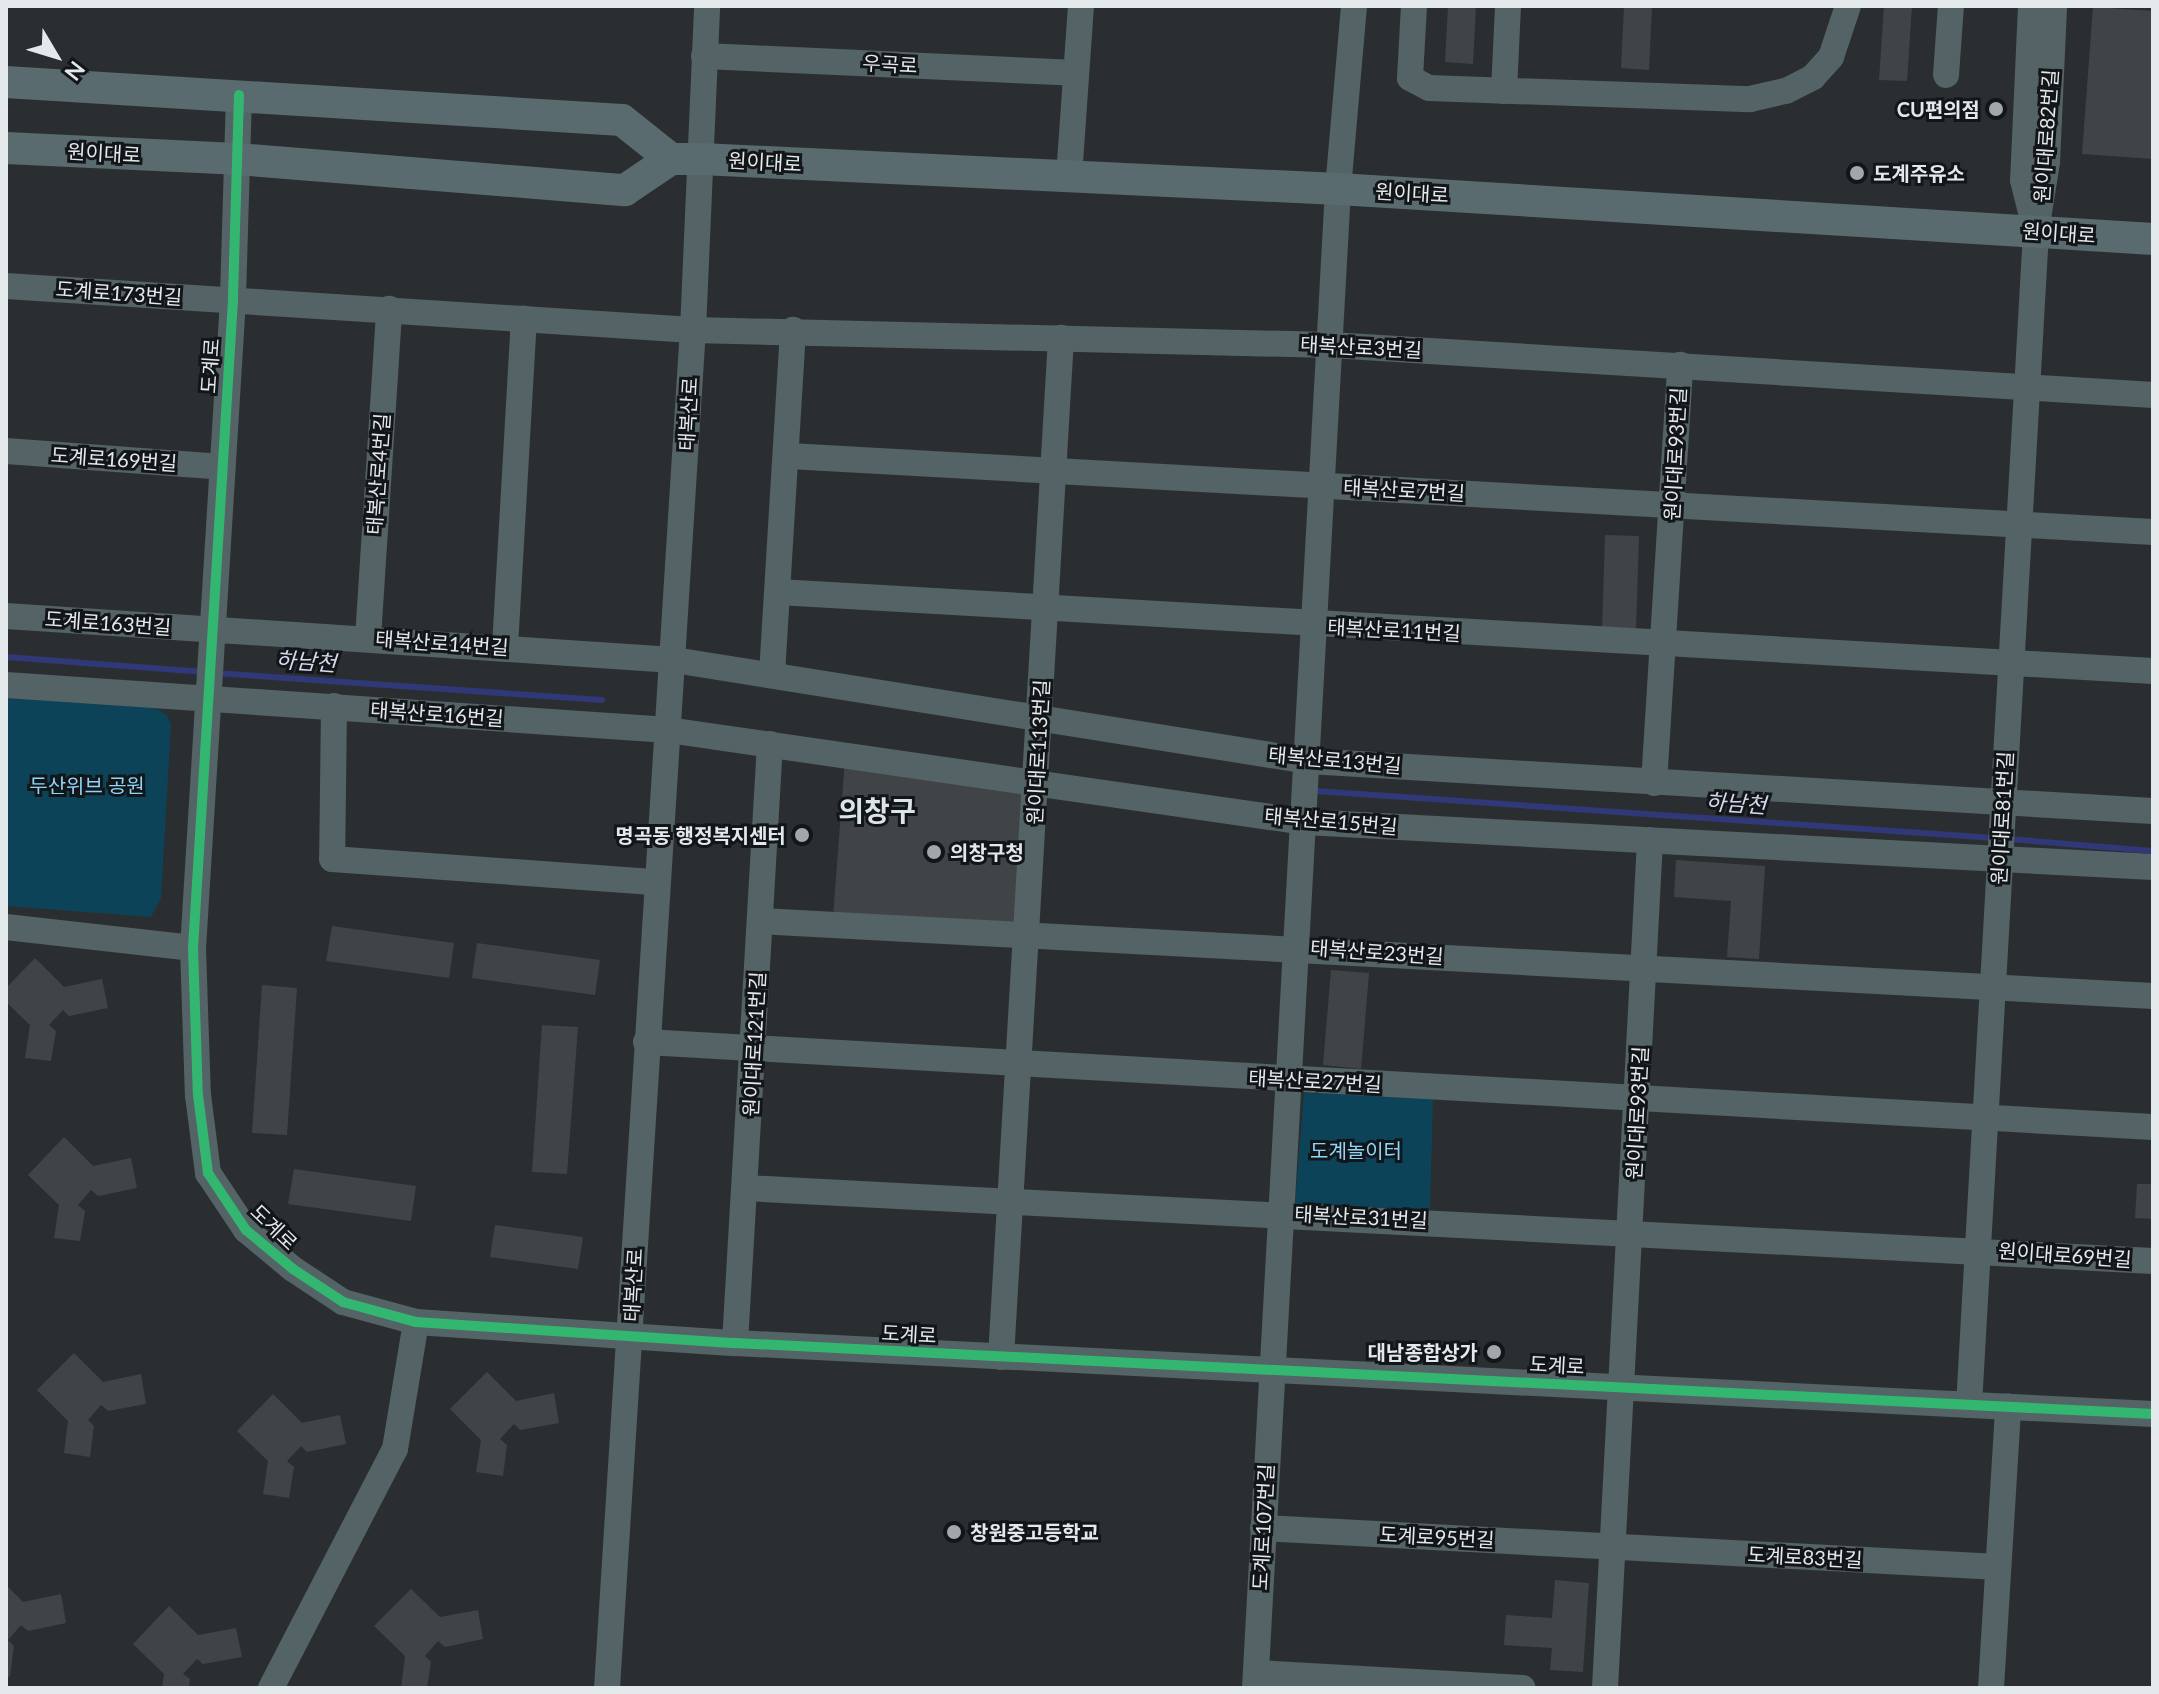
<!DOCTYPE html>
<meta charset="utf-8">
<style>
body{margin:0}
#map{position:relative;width:2159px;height:1694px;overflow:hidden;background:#2a2e30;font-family:Lato,"Noto Sans KR",sans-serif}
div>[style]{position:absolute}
.green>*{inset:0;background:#0d4358}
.stream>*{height:6px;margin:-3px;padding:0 3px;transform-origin:3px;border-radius:3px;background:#313877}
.building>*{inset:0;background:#414446}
.minor>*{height:26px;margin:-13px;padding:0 13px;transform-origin:13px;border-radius:13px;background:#546365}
.major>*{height:32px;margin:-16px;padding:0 16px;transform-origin:16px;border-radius:16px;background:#596b6f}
.cycleway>*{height:10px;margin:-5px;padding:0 5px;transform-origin:5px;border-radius:5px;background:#33b770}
.dots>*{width:22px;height:22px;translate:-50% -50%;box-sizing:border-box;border:4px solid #131618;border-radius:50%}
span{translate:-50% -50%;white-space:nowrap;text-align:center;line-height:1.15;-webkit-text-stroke:6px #131618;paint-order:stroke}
.street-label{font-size:20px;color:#e3e8ea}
.poi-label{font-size:20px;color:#e3e8ea;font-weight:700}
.right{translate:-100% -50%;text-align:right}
.left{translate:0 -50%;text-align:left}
.park-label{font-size:20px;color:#8dd4f8}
.water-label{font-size:22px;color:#d5daef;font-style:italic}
.district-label{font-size:28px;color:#dae4e9;font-weight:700}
.frame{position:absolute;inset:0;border:8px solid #e3e8ea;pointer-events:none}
.north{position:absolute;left:16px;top:16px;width:80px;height:80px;-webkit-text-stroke:6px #131618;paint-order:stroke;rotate:128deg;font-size:22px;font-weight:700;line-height:32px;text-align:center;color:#e3e8ea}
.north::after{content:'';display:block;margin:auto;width:28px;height:36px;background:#e3e8ea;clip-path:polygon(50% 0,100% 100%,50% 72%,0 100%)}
</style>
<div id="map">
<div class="green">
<div style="clip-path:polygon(6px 698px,153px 707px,167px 715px,171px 725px,161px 898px,151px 917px,6px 906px)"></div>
<div style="clip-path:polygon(1304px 1093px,1433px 1096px,1430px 1210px,1295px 1204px)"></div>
</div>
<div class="stream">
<div style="left:6px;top:657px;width:199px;rotate:4.3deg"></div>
<div style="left:215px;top:673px;width:388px;rotate:4deg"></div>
<div style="left:1316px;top:791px;width:680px;rotate:3.97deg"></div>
<div style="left:2009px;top:839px;width:144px;rotate:4.8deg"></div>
</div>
<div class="building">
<div style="clip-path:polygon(1448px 6px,1476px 6px,1473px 64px,1445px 62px)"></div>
<div style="clip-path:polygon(1624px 6px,1652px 6px,1649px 70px,1621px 68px)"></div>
<div style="clip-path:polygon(1884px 6px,1912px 6px,1907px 81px,1879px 80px)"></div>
<div style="clip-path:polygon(2093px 7px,2153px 11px,2153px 159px,2082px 154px)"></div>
<div style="clip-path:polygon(1605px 535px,1639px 536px,1636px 630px,1602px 629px)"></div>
<div style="clip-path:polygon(845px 759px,1034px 787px,1025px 928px,833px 917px)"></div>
<div style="clip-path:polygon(1676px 860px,1765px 866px,1759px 959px,1727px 957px,1731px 901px,1674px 897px)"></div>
<div style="clip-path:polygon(332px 926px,454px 943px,449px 978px,326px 961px)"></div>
<div style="clip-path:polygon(477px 943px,600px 960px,595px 995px,472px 978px)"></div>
<div style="clip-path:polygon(35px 958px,64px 987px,102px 979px,108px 1008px,69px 1016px,63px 1010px,49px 1025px,56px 1031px,51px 1061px,25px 1058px,30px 1025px,6px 1002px,6px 988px)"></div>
<div style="clip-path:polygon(1331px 970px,1369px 973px,1361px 1069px,1323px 1065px)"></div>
<div style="clip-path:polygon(262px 985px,297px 988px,287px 1135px,252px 1133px)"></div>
<div style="clip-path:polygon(542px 1025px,578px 1027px,567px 1174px,532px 1172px)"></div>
<div style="clip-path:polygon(64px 1137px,93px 1166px,131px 1158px,137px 1188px,98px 1196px,91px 1190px,78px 1205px,85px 1211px,80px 1241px,54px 1238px,59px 1205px,28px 1175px)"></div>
<div style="clip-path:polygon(294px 1169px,416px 1186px,411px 1221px,288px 1204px)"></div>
<div style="clip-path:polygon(2137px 1184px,2153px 1184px,2153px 1219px,2135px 1218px)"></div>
<div style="clip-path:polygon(495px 1225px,583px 1237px,578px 1269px,490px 1257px)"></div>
<div style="clip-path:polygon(74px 1353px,103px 1382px,141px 1374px,146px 1404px,108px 1411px,101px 1405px,88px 1420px,94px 1426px,90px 1457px,64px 1453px,68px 1421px,37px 1390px)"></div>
<div style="clip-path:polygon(487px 1372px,516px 1401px,554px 1393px,559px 1423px,520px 1430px,514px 1424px,500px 1439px,507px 1445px,503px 1476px,476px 1472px,481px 1440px,450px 1409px)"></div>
<div style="clip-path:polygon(273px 1394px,302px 1423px,340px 1415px,346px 1444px,307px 1452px,301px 1446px,287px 1461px,294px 1467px,289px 1498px,263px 1494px,268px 1461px,237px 1431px)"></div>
<div style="clip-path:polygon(1555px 1580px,1589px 1583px,1583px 1672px,1550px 1670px,1552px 1648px,1504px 1645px,1506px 1615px,1552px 1618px)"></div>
<div style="clip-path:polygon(6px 1585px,23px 1602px,61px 1594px,66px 1623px,28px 1631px,21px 1625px,8px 1640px,14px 1646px,10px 1677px,6px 1676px)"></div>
<div style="clip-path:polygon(411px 1589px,440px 1617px,478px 1610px,483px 1639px,445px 1647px,438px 1641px,425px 1656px,431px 1662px,427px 1688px,401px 1688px,405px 1656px,374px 1626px)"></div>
<div style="clip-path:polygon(169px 1606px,198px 1635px,236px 1628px,242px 1657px,203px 1664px,197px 1659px,183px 1674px,190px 1679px,189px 1688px,162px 1688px,164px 1674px,133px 1644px)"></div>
</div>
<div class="minor">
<div style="left:1414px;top:6px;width:72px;rotate:93.2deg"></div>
<div style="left:1410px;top:78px;width:21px;rotate:28deg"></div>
<div style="left:1429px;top:88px;width:321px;rotate:2deg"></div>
<div style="left:1750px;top:99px;width:37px;rotate:-13deg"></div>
<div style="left:1786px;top:91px;width:30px;rotate:-27deg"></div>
<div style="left:1813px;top:77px;width:27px;rotate:-48deg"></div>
<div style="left:1831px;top:57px;width:54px;rotate:-71.6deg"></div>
<div style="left:2031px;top:6px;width:174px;rotate:92.6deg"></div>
<div style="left:2023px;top:180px;width:49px;rotate:76deg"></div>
<div style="left:704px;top:56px;width:372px;rotate:2.6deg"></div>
<div style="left:1946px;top:75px;width:69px;rotate:-85.9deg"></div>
<div style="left:1504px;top:91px;width:85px;rotate:-87.3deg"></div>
<div style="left:239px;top:95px;width:205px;rotate:91.7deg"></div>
<div style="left:233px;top:300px;width:649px;rotate:93.53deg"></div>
<div style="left:193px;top:948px;width:147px;rotate:88.1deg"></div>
<div style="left:198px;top:1095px;width:79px;rotate:82.7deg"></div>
<div style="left:208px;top:1173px;width:69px;rotate:56.3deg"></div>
<div style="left:246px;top:1230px;width:61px;rotate:39.7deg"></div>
<div style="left:293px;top:1269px;width:60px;rotate:33.4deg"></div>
<div style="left:343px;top:1302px;width:76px;rotate:15.3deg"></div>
<div style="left:416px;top:1322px;width:320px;rotate:3.8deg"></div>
<div style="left:735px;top:1343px;width:1420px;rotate:2.87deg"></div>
<div style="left:1069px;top:177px;width:171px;rotate:-86deg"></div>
<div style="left:6px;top:286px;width:688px;rotate:3.66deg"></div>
<div style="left:693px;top:330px;width:638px;rotate:1.35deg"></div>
<div style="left:1331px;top:345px;width:824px;rotate:3.48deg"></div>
<div style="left:6px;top:451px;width:217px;rotate:4.2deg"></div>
<div style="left:789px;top:456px;width:1366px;rotate:3.19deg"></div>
<div style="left:778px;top:592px;width:1377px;rotate:3.29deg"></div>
<div style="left:6px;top:616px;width:669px;rotate:3.77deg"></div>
<div style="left:674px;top:660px;width:642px;rotate:9.05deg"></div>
<div style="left:1308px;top:761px;width:846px;rotate:3.39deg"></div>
<div style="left:368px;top:638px;width:330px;rotate:-86.3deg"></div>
<div style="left:505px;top:647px;width:329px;rotate:-86.7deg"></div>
<div style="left:772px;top:674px;width:345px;rotate:-86.5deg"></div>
<div style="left:6px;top:685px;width:664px;rotate:3.89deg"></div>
<div style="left:668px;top:730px;width:644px;rotate:8.22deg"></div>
<div style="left:1305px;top:822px;width:849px;rotate:3.04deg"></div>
<div style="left:334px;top:706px;width:153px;rotate:90.7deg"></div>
<div style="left:332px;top:859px;width:325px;rotate:4.1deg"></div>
<div style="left:1654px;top:783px;width:419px;rotate:-86.4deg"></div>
<div style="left:760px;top:921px;width:1395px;rotate:3.08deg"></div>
<div style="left:6px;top:927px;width:188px;rotate:6.4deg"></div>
<div style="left:646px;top:1042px;width:1509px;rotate:3.23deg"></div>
<div style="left:745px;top:1188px;width:1410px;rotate:2.97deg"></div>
<div style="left:735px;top:1343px;width:600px;rotate:-86.66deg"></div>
<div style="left:1001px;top:1357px;width:1021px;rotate:-86.63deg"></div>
<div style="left:1969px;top:1405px;width:1176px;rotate:-86.73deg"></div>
<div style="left:2036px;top:231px;width:70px;rotate:-80.9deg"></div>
<div style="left:2047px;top:162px;width:156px;rotate:-87.4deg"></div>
<div style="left:1263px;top:1528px;width:736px;rotate:3.04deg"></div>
<div style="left:1256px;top:1673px;width:267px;rotate:3.2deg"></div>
<div style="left:271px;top:1688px;width:269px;rotate:-62.6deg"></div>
<div style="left:395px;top:1449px;width:129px;rotate:-80.6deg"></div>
<div style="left:607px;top:1688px;width:1361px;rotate:-86.38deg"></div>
<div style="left:693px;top:330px;width:324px;rotate:-87.5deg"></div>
<div style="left:1255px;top:1688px;width:1501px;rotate:-86.83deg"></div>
<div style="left:1338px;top:189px;width:184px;rotate:-85deg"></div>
<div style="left:1605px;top:1688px;width:849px;rotate:-86.96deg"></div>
<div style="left:1991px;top:1688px;width:282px;rotate:-86.5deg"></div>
</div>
<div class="major">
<div style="left:6px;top:82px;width:617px;rotate:3.53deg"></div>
<div style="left:622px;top:120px;width:63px;rotate:38.5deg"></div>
<div style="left:6px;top:148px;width:231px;rotate:2.7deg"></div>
<div style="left:237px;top:159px;width:389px;rotate:4.6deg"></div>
<div style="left:625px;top:190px;width:55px;rotate:-34deg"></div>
<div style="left:671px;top:159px;width:30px"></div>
<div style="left:701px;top:159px;width:638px;rotate:2.7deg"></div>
<div style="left:1338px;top:189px;width:817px;rotate:3.51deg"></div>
</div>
<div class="cycleway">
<div style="left:239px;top:95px;width:205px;rotate:91.7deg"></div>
<div style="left:233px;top:300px;width:649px;rotate:93.53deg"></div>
<div style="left:193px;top:948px;width:147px;rotate:88.1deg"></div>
<div style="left:198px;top:1095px;width:79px;rotate:82.7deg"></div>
<div style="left:208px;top:1173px;width:69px;rotate:56.3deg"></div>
<div style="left:246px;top:1230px;width:61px;rotate:39.7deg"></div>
<div style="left:293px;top:1269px;width:60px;rotate:33.4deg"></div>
<div style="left:343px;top:1302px;width:76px;rotate:15.3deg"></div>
<div style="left:416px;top:1322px;width:320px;rotate:3.8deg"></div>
<div style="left:735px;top:1343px;width:1420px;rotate:2.87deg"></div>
</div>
<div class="dots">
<div style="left:1996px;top:109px;background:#a2a7a9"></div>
<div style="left:1857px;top:173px;background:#a2a7a9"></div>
<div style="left:802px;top:835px;background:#a2a7a9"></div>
<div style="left:934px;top:852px;background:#a2a7a9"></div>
<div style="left:1494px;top:1352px;background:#a2a7a9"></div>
<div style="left:954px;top:1532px;background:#a2a7a9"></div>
</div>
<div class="street-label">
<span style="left:890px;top:64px;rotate:3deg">우곡로</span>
<span style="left:2046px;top:136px;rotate:-86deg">원이대로82번길</span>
<span style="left:104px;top:153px;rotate:3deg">원이대로</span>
<span style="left:765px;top:162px;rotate:3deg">원이대로</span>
<span style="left:1412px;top:193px;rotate:3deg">원이대로</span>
<span style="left:2059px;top:233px;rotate:4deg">원이대로</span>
<span style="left:119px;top:293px;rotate:4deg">도계로173번길</span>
<span style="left:1361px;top:347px;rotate:3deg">태복산로3번길</span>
<span style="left:210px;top:366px;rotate:-86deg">도계로</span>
<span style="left:688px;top:414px;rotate:-87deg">태복산로</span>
<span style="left:1675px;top:454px;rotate:-87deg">원이대로93번길</span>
<span style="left:114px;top:459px;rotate:4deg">도계로169번길</span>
<span style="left:378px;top:474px;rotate:-86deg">태복산로4번길</span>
<span style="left:1404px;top:490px;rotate:3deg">태복산로7번길</span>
<span style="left:108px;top:623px;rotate:4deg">도계로163번길</span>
<span style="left:1394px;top:630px;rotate:3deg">태복산로11번길</span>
<span style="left:442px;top:643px;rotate:4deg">태복산로14번길</span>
<span style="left:437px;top:714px;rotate:4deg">태복산로16번길</span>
<span style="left:1038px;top:752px;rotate:-87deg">원이대로113번길</span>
<span style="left:1335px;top:760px;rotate:5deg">태복산로13번길</span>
<span style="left:2002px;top:818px;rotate:-87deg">원이대로81번길</span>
<span style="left:1331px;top:821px;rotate:5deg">태복산로15번길</span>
<span style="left:1377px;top:952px;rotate:4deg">태복산로23번길</span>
<span style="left:754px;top:1044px;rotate:-87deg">원이대로121번길</span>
<span style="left:1315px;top:1081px;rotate:3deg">태복산로27번길</span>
<span style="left:1637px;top:1113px;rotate:-87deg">원이대로93번길</span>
<span style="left:1361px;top:1217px;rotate:3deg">태복산로31번길</span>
<span style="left:274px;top:1227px;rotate:44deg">도계로</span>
<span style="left:2065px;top:1255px;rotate:4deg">원이대로69번길</span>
<span style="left:633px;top:1285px;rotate:-87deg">태복산로</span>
<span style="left:909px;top:1334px;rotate:3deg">도계로</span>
<span style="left:1557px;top:1365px;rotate:3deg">도계로</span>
<span style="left:1263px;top:1527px;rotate:-87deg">도계로107번길</span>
<span style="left:1437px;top:1537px;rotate:3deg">도계로95번길</span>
<span style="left:1805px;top:1557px;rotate:3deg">도계로83번길</span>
</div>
<div class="poi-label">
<span class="right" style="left:1980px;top:109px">CU편의점</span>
<span class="left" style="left:1873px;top:173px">도계주유소</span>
<span class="right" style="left:786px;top:835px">명곡동 행정복지센터</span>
<span class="left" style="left:950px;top:852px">의창구청</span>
<span class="right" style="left:1478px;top:1352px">대남종합상가</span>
<span class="left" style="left:970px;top:1532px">창원중고등학교</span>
</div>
<div class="park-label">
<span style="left:87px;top:785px">두산위브 공원</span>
<span style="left:1356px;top:1150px">도계놀이터</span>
</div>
<div class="water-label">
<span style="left:306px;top:661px;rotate:4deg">하남천</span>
<span style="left:1736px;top:803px;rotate:4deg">하남천</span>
</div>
<div class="district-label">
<span style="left:877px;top:810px">의창구</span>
</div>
<div class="frame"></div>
<div class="north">N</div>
</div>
